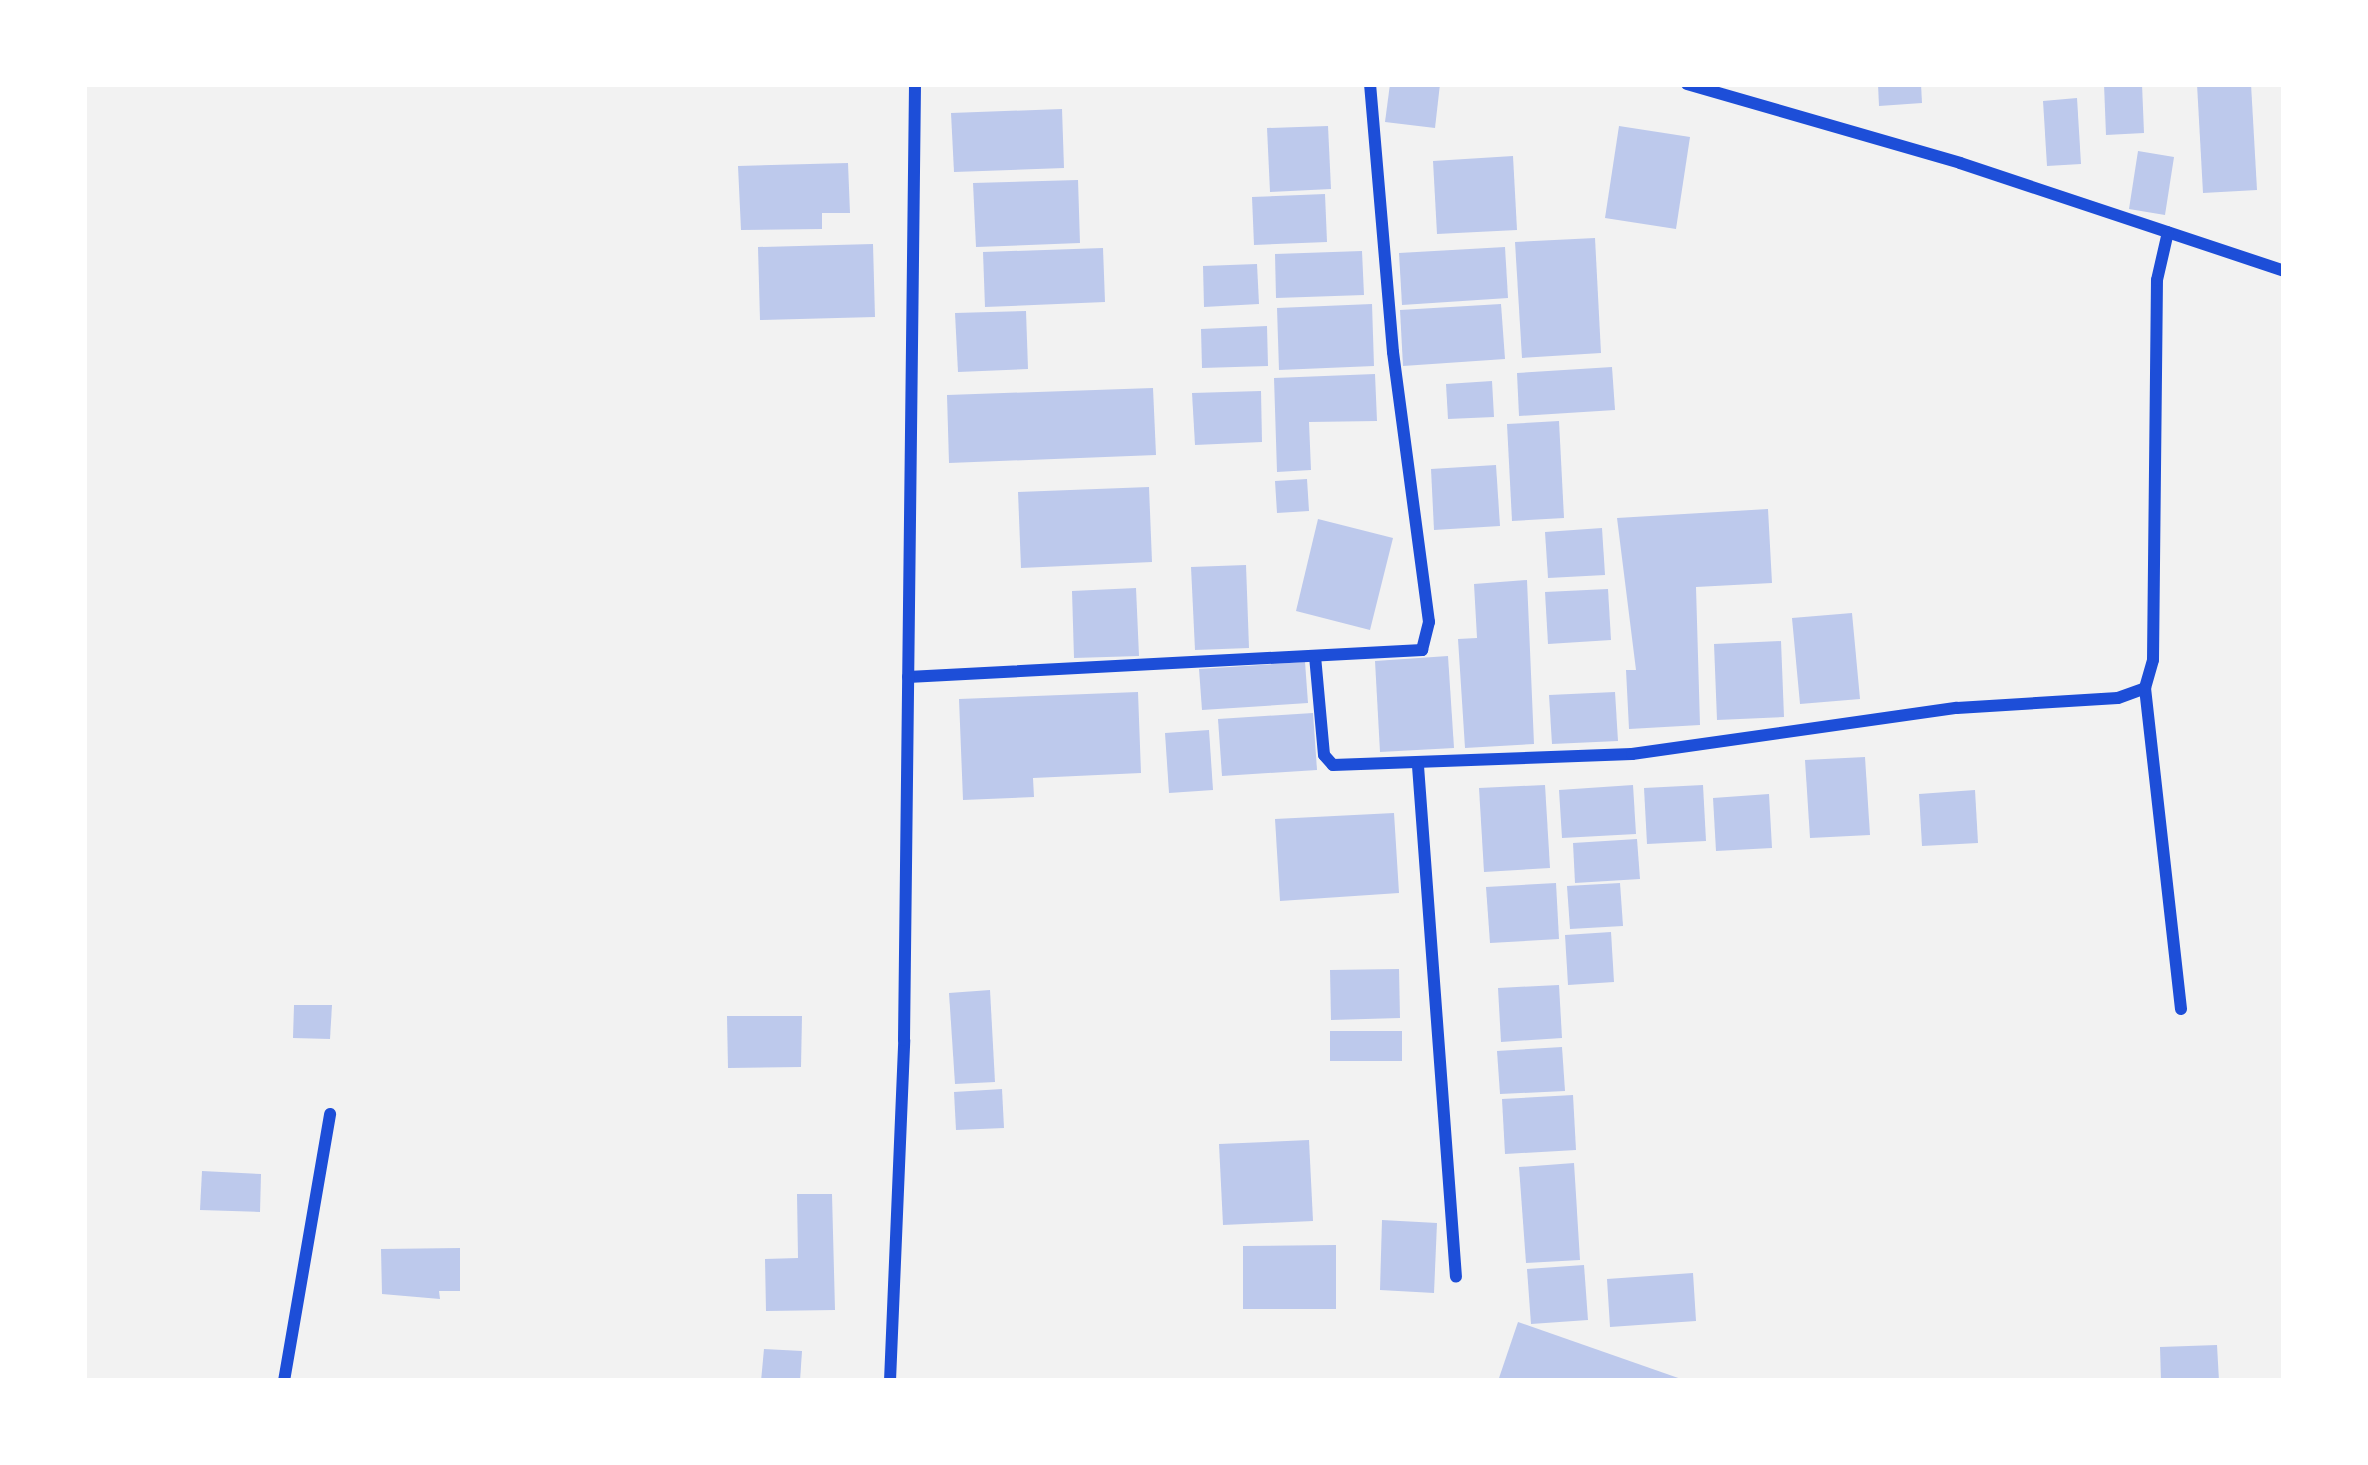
<!DOCTYPE html>
<style>
body{margin:0}
#map{position:relative;width:2368px;height:1465px;overflow:hidden;background:#f2f2f2;font-family:"Exo 2",sans-serif}
div>[style]{position:absolute}
.building>*{inset:0;background:#bdc9ec}
.minor>*{height:12px;margin:-6px;padding:0 6px;transform-origin:6px;border-radius:6px;background:#1d4ed8}
span{translate:-50% -50%;white-space:nowrap;text-align:center;line-height:1.15;-webkit-text-stroke:10px #fff;paint-order:stroke}
.frame{position:absolute;inset:0;border:87px solid #fff;pointer-events:none}
</style>
<div id="map">
<div class="building">
<div style="clip-path:polygon(1390px 84px,1440px 84px,1435px 128px,1385px 122px)"></div>
<div style="clip-path:polygon(1878px 84px,1921px 84px,1922px 103px,1879px 106px)"></div>
<div style="clip-path:polygon(2104px 84px,2142px 84px,2144px 133px,2106px 135px)"></div>
<div style="clip-path:polygon(2197px 84px,2251px 84px,2257px 190px,2203px 193px)"></div>
<div style="clip-path:polygon(2077px 98px,2081px 164px,2047px 166px,2043px 101px)"></div>
<div style="clip-path:polygon(1062px 109px,1064px 168px,954px 172px,951px 113px)"></div>
<div style="clip-path:polygon(1328px 126px,1331px 189px,1270px 192px,1267px 128px)"></div>
<div style="clip-path:polygon(1619px 126px,1690px 137px,1676px 229px,1605px 218px)"></div>
<div style="clip-path:polygon(2138px 151px,2174px 157px,2165px 215px,2129px 209px)"></div>
<div style="clip-path:polygon(1513px 156px,1517px 230px,1437px 234px,1433px 161px)"></div>
<div style="clip-path:polygon(848px 163px,850px 213px,822px 213px,822px 229px,741px 230px,738px 166px)"></div>
<div style="clip-path:polygon(1078px 180px,1080px 243px,976px 247px,973px 183px)"></div>
<div style="clip-path:polygon(1325px 194px,1327px 242px,1254px 245px,1252px 197px)"></div>
<div style="clip-path:polygon(1595px 238px,1601px 353px,1522px 358px,1515px 242px)"></div>
<div style="clip-path:polygon(873px 244px,875px 317px,760px 320px,758px 247px)"></div>
<div style="clip-path:polygon(1505px 247px,1508px 298px,1402px 305px,1399px 253px)"></div>
<div style="clip-path:polygon(1103px 248px,1105px 302px,985px 307px,983px 252px)"></div>
<div style="clip-path:polygon(1362px 251px,1364px 295px,1276px 298px,1275px 254px)"></div>
<div style="clip-path:polygon(1257px 264px,1259px 304px,1204px 307px,1203px 266px)"></div>
<div style="clip-path:polygon(1372px 304px,1374px 366px,1279px 370px,1277px 308px)"></div>
<div style="clip-path:polygon(1501px 304px,1505px 359px,1403px 366px,1400px 310px)"></div>
<div style="clip-path:polygon(1026px 311px,1028px 369px,958px 372px,955px 313px)"></div>
<div style="clip-path:polygon(1267px 326px,1268px 366px,1202px 368px,1201px 329px)"></div>
<div style="clip-path:polygon(1612px 367px,1615px 410px,1519px 416px,1517px 373px)"></div>
<div style="clip-path:polygon(1375px 374px,1377px 421px,1309px 422px,1311px 470px,1277px 472px,1274px 378px)"></div>
<div style="clip-path:polygon(1492px 381px,1494px 417px,1448px 419px,1446px 384px)"></div>
<div style="clip-path:polygon(1153px 388px,1156px 455px,949px 463px,947px 395px)"></div>
<div style="clip-path:polygon(1261px 391px,1262px 442px,1195px 445px,1192px 393px)"></div>
<div style="clip-path:polygon(1559px 421px,1564px 518px,1512px 521px,1507px 424px)"></div>
<div style="clip-path:polygon(1496px 465px,1500px 526px,1434px 530px,1431px 469px)"></div>
<div style="clip-path:polygon(1307px 479px,1309px 511px,1277px 513px,1275px 481px)"></div>
<div style="clip-path:polygon(1149px 487px,1152px 562px,1021px 568px,1018px 492px)"></div>
<div style="clip-path:polygon(1768px 509px,1772px 583px,1696px 587px,1700px 725px,1629px 729px,1626px 670px,1636px 670px,1617px 518px)"></div>
<div style="clip-path:polygon(1318px 519px,1393px 538px,1370px 630px,1296px 611px)"></div>
<div style="clip-path:polygon(1602px 528px,1605px 575px,1548px 578px,1545px 532px)"></div>
<div style="clip-path:polygon(1246px 565px,1249px 648px,1195px 650px,1191px 567px)"></div>
<div style="clip-path:polygon(1527px 580px,1534px 744px,1465px 748px,1458px 639px,1477px 638px,1474px 584px)"></div>
<div style="clip-path:polygon(1136px 588px,1139px 656px,1074px 658px,1072px 591px)"></div>
<div style="clip-path:polygon(1608px 589px,1611px 640px,1548px 644px,1545px 592px)"></div>
<div style="clip-path:polygon(1852px 613px,1860px 699px,1800px 704px,1792px 618px)"></div>
<div style="clip-path:polygon(1781px 641px,1784px 717px,1717px 720px,1714px 644px)"></div>
<div style="clip-path:polygon(1448px 656px,1454px 748px,1380px 752px,1375px 661px)"></div>
<div style="clip-path:polygon(1305px 662px,1308px 703px,1202px 710px,1199px 669px)"></div>
<div style="clip-path:polygon(1138px 692px,1141px 773px,1033px 778px,1034px 797px,963px 800px,959px 699px)"></div>
<div style="clip-path:polygon(1615px 692px,1618px 741px,1552px 744px,1549px 695px)"></div>
<div style="clip-path:polygon(1313px 713px,1317px 770px,1222px 776px,1218px 719px)"></div>
<div style="clip-path:polygon(1209px 730px,1213px 790px,1169px 793px,1165px 733px)"></div>
<div style="clip-path:polygon(1865px 757px,1870px 835px,1810px 838px,1805px 760px)"></div>
<div style="clip-path:polygon(1545px 785px,1550px 868px,1484px 872px,1479px 788px)"></div>
<div style="clip-path:polygon(1633px 785px,1636px 834px,1562px 838px,1559px 790px)"></div>
<div style="clip-path:polygon(1703px 785px,1706px 841px,1647px 844px,1644px 788px)"></div>
<div style="clip-path:polygon(1975px 790px,1978px 843px,1922px 846px,1919px 794px)"></div>
<div style="clip-path:polygon(1769px 794px,1772px 848px,1716px 851px,1713px 798px)"></div>
<div style="clip-path:polygon(1394px 813px,1399px 893px,1280px 901px,1275px 819px)"></div>
<div style="clip-path:polygon(1637px 839px,1640px 879px,1575px 883px,1573px 843px)"></div>
<div style="clip-path:polygon(1556px 883px,1559px 939px,1490px 943px,1486px 887px)"></div>
<div style="clip-path:polygon(1620px 883px,1623px 926px,1570px 929px,1567px 886px)"></div>
<div style="clip-path:polygon(1611px 932px,1614px 982px,1568px 985px,1565px 935px)"></div>
<div style="clip-path:polygon(1399px 969px,1400px 1018px,1331px 1020px,1330px 970px)"></div>
<div style="clip-path:polygon(1559px 985px,1562px 1038px,1501px 1042px,1498px 988px)"></div>
<div style="clip-path:polygon(990px 990px,995px 1082px,955px 1084px,949px 993px)"></div>
<div style="clip-path:polygon(294px 1005px,332px 1005px,330px 1039px,293px 1038px)"></div>
<div style="clip-path:polygon(727px 1016px,802px 1016px,801px 1067px,728px 1068px)"></div>
<div style="clip-path:polygon(1330px 1031px,1402px 1031px,1402px 1061px,1330px 1061px)"></div>
<div style="clip-path:polygon(1562px 1047px,1565px 1091px,1500px 1094px,1497px 1051px)"></div>
<div style="clip-path:polygon(1002px 1089px,1004px 1128px,956px 1130px,954px 1092px)"></div>
<div style="clip-path:polygon(1573px 1095px,1576px 1150px,1505px 1154px,1502px 1099px)"></div>
<div style="clip-path:polygon(1309px 1140px,1313px 1221px,1223px 1225px,1219px 1144px)"></div>
<div style="clip-path:polygon(1574px 1163px,1580px 1260px,1526px 1263px,1519px 1167px)"></div>
<div style="clip-path:polygon(202px 1171px,261px 1174px,260px 1212px,200px 1210px)"></div>
<div style="clip-path:polygon(797px 1194px,832px 1194px,835px 1310px,766px 1311px,765px 1259px,798px 1258px)"></div>
<div style="clip-path:polygon(1382px 1220px,1437px 1223px,1434px 1293px,1380px 1290px)"></div>
<div style="clip-path:polygon(1336px 1245px,1336px 1309px,1243px 1309px,1243px 1246px)"></div>
<div style="clip-path:polygon(460px 1248px,460px 1291px,439px 1291px,440px 1299px,382px 1294px,381px 1249px)"></div>
<div style="clip-path:polygon(1584px 1265px,1588px 1320px,1531px 1324px,1527px 1269px)"></div>
<div style="clip-path:polygon(1693px 1273px,1696px 1321px,1610px 1327px,1607px 1279px)"></div>
<div style="clip-path:polygon(1518px 1322px,1684px 1380px,1684px 1381px,1498px 1381px)"></div>
<div style="clip-path:polygon(2217px 1345px,2219px 1381px,2161px 1381px,2160px 1347px)"></div>
<div style="clip-path:polygon(764px 1349px,802px 1351px,800px 1381px,761px 1381px)"></div>
</div>
<div class="minor">
<div style="left:1687px;top:84px;width:284px;rotate:16.1deg"></div>
<div style="left:1960px;top:163px;width:342px;rotate:18.4deg"></div>
<div style="left:1315px;top:656px;width:99px;rotate:84.8deg"></div>
<div style="left:1324px;top:755px;width:13px;rotate:48deg"></div>
<div style="left:1333px;top:765px;width:299px;rotate:-2.1deg"></div>
<div style="left:1632px;top:754px;width:328px;rotate:-8.1deg"></div>
<div style="left:1957px;top:708px;width:161px;rotate:-3.6deg"></div>
<div style="left:2118px;top:698px;width:29px;rotate:-20deg"></div>
<div style="left:2145px;top:688px;width:29px;rotate:-74deg"></div>
<div style="left:2153px;top:660px;width:380px;rotate:-89.4deg"></div>
<div style="left:2157px;top:280px;width:49px;rotate:-77.1deg"></div>
<div style="left:908px;top:677px;width:515px;rotate:-3.01deg"></div>
<div style="left:1422px;top:650px;width:29px;rotate:-76deg"></div>
<div style="left:1429px;top:622px;width:272px;rotate:-97.6deg"></div>
<div style="left:1393px;top:352px;width:269px;rotate:-94.9deg"></div>
<div style="left:2145px;top:688px;width:323px;rotate:83.6deg"></div>
<div style="left:1418px;top:766px;width:512px;rotate:85.75deg"></div>
<div style="left:284px;top:1381px;width:271px;rotate:-80.2deg"></div>
<div style="left:890px;top:1381px;width:341px;rotate:-87.6deg"></div>
<div style="left:904px;top:1040px;width:956px;rotate:-89.34deg"></div>
</div>
<div class="frame"></div>
</div>
